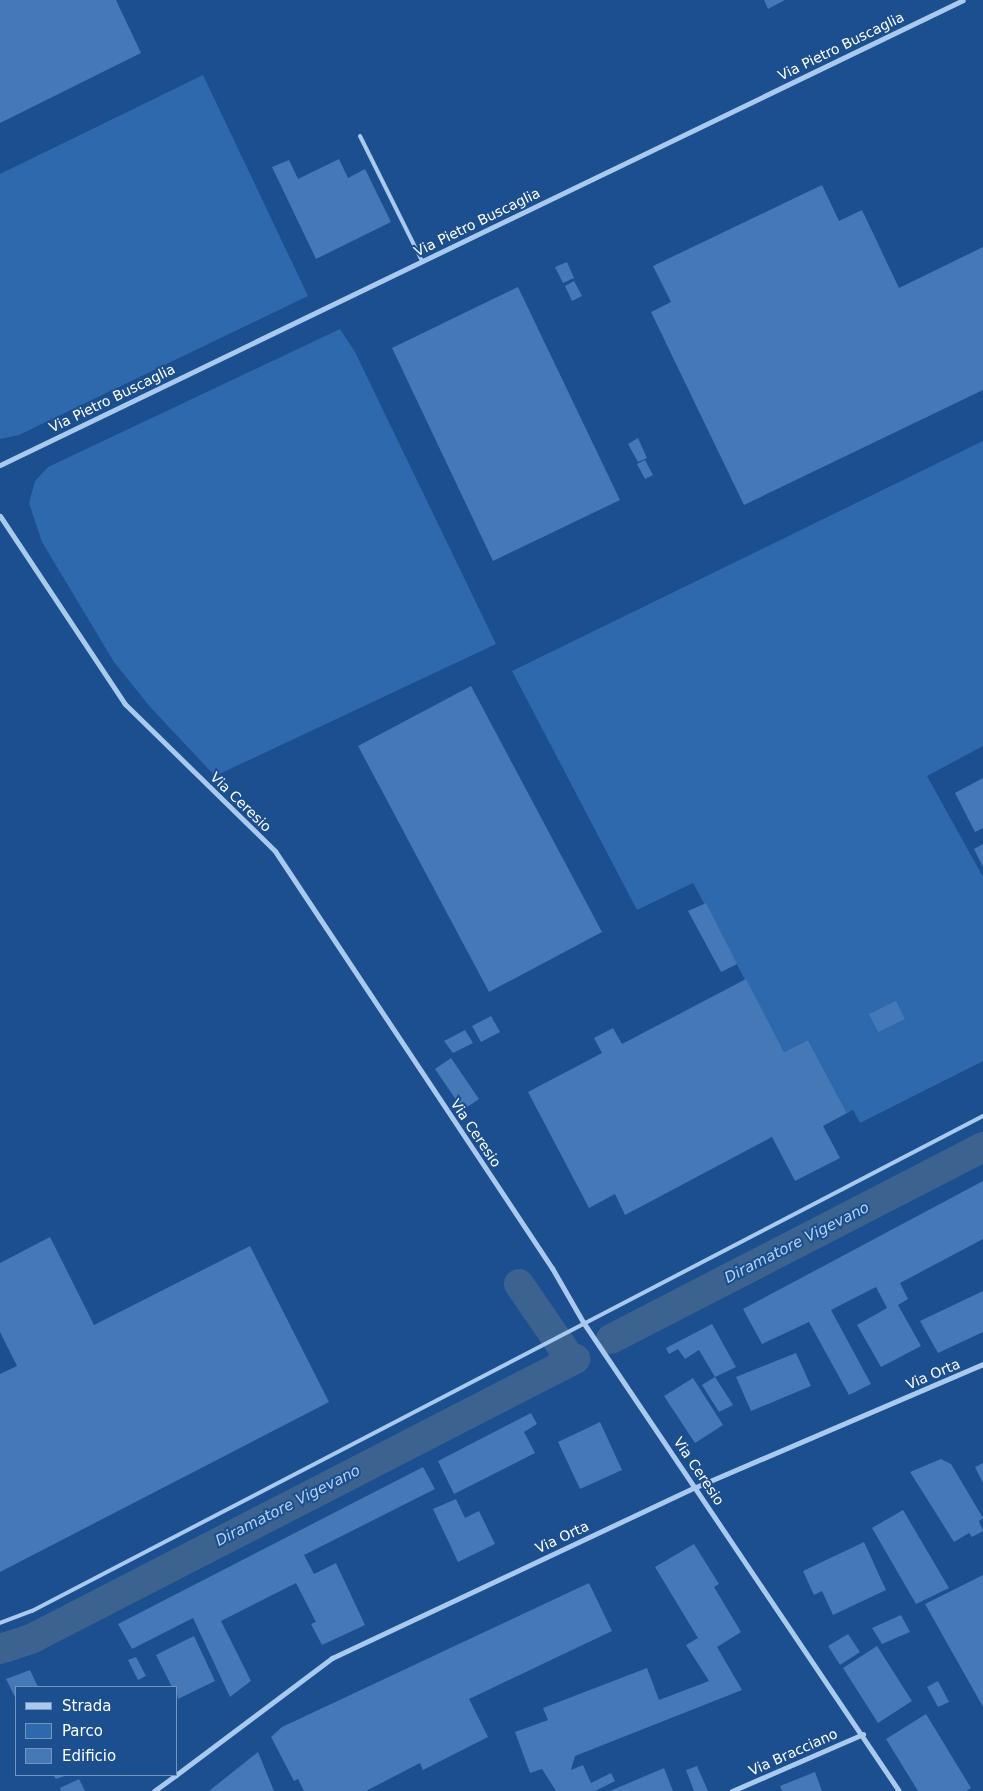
<!DOCTYPE html>
<style>
body{margin:0}
#map{position:relative;width:983px;height:1791px;overflow:hidden;background:#1b4f8f;font-family:"DejaVu Sans",sans-serif}
div>[style]{position:absolute}
.green>*{inset:0;background:#2e69ad}
.canal>*{height:30px;margin:-15px;padding:0 15px;transform-origin:15px;border-radius:15px;background:#3c6290}
.building>*{inset:0;background:#4478b7}
.service>*{height:4px;margin:-2px;padding:0 2px;transform-origin:2px;border-radius:2px;background:#a9c9ee}
.minor>*{height:5px;margin:-2.5px;padding:0 2.5px;transform-origin:2.5px;border-radius:2.5px;background:#a9c9ee}
span{translate:-50% -50%;white-space:nowrap;text-align:center;line-height:1.15;-webkit-text-stroke:4px #1b4f8f;paint-order:stroke}
.street-label{font-size:14px;color:#fff}
.water-label{font-size:15px;color:#b5d3f5;font-style:italic}
.legend{position:absolute;left:15px;top:1686px;width:162px;height:90px;box-sizing:border-box;background:#1b4f8f;border:1px solid #7695bc;margin:0;padding:6px 9px;list-style:none;font-size:15px;color:#fff}
.legend li{display:flex;align-items:center;gap:10px;height:25px}
.legend b{width:25px;border:1px solid #7695bc}
</style>
<div id="map">
<div class="green">
<div style="clip-path:polygon(203px 75px,308px 296px,19px 435px,0 439px,0 174px)"></div>
<div style="clip-path:polygon(340px 329px,355px 352px,496px 644px,215px 776px,151px 708px,114px 662px,42px 542px,29px 503px,35px 481px,48px 467px)"></div>
<div style="clip-path:polygon(983px 441px,983px 746px,927px 776px,983px 877px,983px 1061px,860px 1123px,853px 1110px,847px 1113px,808px 1040px,784px 1052px,693px 883px,637px 910px,512px 671px)"></div>
</div>
<div class="canal">
<div style="left:519px;top:1284px;width:93px;rotate:55.5deg"></div>
<div style="left:611px;top:1339px;width:419px;rotate:-27.3deg"></div>
<div style="left:0;top:1649px;width:35px;rotate:-18deg"></div>
<div style="left:33px;top:1638px;width:610px;rotate:-27.24deg"></div>
</div>
<div class="building">
<div style="clip-path:polygon(0 0,116px 0,141px 53px,0 123px)"></div>
<div style="clip-path:polygon(764px 0,785px 0,768px 9px)"></div>
<div style="clip-path:polygon(339px 159px,348px 178px,365px 169px,391px 222px,316px 259px,272px 167px,289px 160px,298px 179px)"></div>
<div style="clip-path:polygon(822px 185px,839px 221px,862px 210px,899px 288px,983px 247px,983px 390px,744px 505px,651px 312px,671px 302px,653px 266px)"></div>
<div style="clip-path:polygon(567px 262px,574px 278px,563px 283px,555px 267px)"></div>
<div style="clip-path:polygon(574px 281px,582px 296px,572px 301px,565px 286px)"></div>
<div style="clip-path:polygon(518px 287px,620px 500px,493px 561px,392px 348px)"></div>
<div style="clip-path:polygon(638px 438px,647px 458px,638px 462px,628px 444px)"></div>
<div style="clip-path:polygon(645px 460px,653px 475px,645px 479px,637px 464px)"></div>
<div style="clip-path:polygon(471px 686px,602px 932px,489px 992px,358px 746px)"></div>
<div style="clip-path:polygon(983px 778px,983px 828px,975px 832px,955px 793px)"></div>
<div style="clip-path:polygon(983px 844px,983px 867px,974px 849px)"></div>
<div style="clip-path:polygon(706px 903px,737px 964px,721px 972px,688px 911px)"></div>
<div style="clip-path:polygon(746px 979px,784px 1052px,808px 1040px,847px 1113px,823px 1126px,840px 1158px,795px 1181px,772px 1137px,625px 1215px,615px 1194px,589px 1208px,528px 1092px,602px 1053px,594px 1038px,613px 1028px,622px 1044px)"></div>
<div style="clip-path:polygon(896px 1001px,905px 1019px,878px 1032px,869px 1014px)"></div>
<div style="clip-path:polygon(491px 1016px,500px 1032px,481px 1042px,472px 1026px)"></div>
<div style="clip-path:polygon(465px 1030px,473px 1043px,453px 1053px,444px 1041px)"></div>
<div style="clip-path:polygon(451px 1058px,479px 1099px,463px 1110px,435px 1069px)"></div>
<div style="clip-path:polygon(983px 1181px,983px 1239px,900px 1283px,908px 1299px,898px 1305px,921px 1346px,881px 1367px,857px 1325px,887px 1308px,876px 1287px,831px 1310px,871px 1384px,849px 1395px,809px 1322px,762px 1344px,743px 1309px)"></div>
<div style="clip-path:polygon(50px 1237px,94px 1325px,250px 1246px,329px 1402px,0 1572px,0 1374px,17px 1366px,0 1332px,0 1263px)"></div>
<div style="clip-path:polygon(983px 1291px,983px 1332px,938px 1353px,920px 1321px)"></div>
<div style="clip-path:polygon(712px 1324px,736px 1367px,715px 1377px,699px 1350px,685px 1359px,678px 1349px,669px 1354px,666px 1348px)"></div>
<div style="clip-path:polygon(796px 1353px,811px 1386px,751px 1411px,736px 1377px)"></div>
<div style="clip-path:polygon(715px 1377px,733px 1405px,719px 1412px,702px 1385px)"></div>
<div style="clip-path:polygon(693px 1378px,723px 1425px,695px 1443px,664px 1396px)"></div>
<div style="clip-path:polygon(531px 1413px,537px 1424px,524px 1432px,535px 1453px,454px 1494px,438px 1461px)"></div>
<div style="clip-path:polygon(600px 1422px,622px 1470px,580px 1489px,558px 1442px)"></div>
<div style="clip-path:polygon(941px 1459px,951px 1464px,983px 1518px,979px 1521px,983px 1531px,972px 1537px,969px 1533px,954px 1542px,910px 1472px)"></div>
<div style="clip-path:polygon(983px 1463px,983px 1483px,975px 1467px)"></div>
<div style="clip-path:polygon(423px 1467px,435px 1489px,304px 1555px,314px 1574px,336px 1563px,365px 1625px,322px 1645px,311px 1624px,316px 1622px,296px 1583px,221px 1621px,251px 1681px,230px 1697px,193px 1618px,132px 1649px,118px 1624px)"></div>
<div style="clip-path:polygon(456px 1499px,465px 1518px,479px 1511px,495px 1544px,458px 1562px,433px 1509px)"></div>
<div style="clip-path:polygon(903px 1510px,949px 1588px,916px 1604px,872px 1528px)"></div>
<div style="clip-path:polygon(864px 1542px,886px 1590px,833px 1615px,822px 1591px,814px 1595px,803px 1571px)"></div>
<div style="clip-path:polygon(694px 1544px,719px 1584px,714px 1587px,741px 1632px,717px 1647px,742px 1690px,575px 1756px,571px 1770px,583px 1765px,591px 1783px,611px 1773px,615px 1781px,595px 1791px,556px 1791px,542px 1769px,530px 1773px,515px 1732px,548px 1720px,543px 1708px,647px 1668px,659px 1700px,709px 1681px,686px 1645px,698px 1638px,655px 1567px)"></div>
<div style="clip-path:polygon(983px 1575px,983px 1707px,925px 1604px)"></div>
<div style="clip-path:polygon(589px 1583px,612px 1631px,469px 1699px,488px 1737px,423px 1770px,420px 1763px,366px 1791px,304px 1791px,298px 1779px,294px 1781px,271px 1737px,282px 1727px)"></div>
<div style="clip-path:polygon(901px 1615px,910px 1632px,882px 1644px,872px 1628px)"></div>
<div style="clip-path:polygon(848px 1634px,860px 1652px,840px 1665px,828px 1646px)"></div>
<div style="clip-path:polygon(194px 1636px,215px 1681px,178px 1699px,176px 1687px,172px 1687px,156px 1655px)"></div>
<div style="clip-path:polygon(877px 1646px,912px 1701px,878px 1723px,843px 1668px)"></div>
<div style="clip-path:polygon(136px 1657px,146px 1676px,138px 1680px,128px 1660px)"></div>
<div style="clip-path:polygon(30px 1670px,38px 1687px,16px 1687px,16px 1699px,6px 1679px)"></div>
<div style="clip-path:polygon(938px 1681px,949px 1702px,938px 1707px,927px 1687px)"></div>
<div style="clip-path:polygon(926px 1714px,971px 1788px,966px 1791px,918px 1791px,886px 1739px)"></div>
<div style="clip-path:polygon(258px 1752px,274px 1791px,209px 1791px)"></div>
<div style="clip-path:polygon(697px 1766px,708px 1791px,694px 1791px,686px 1770px)"></div>
<div style="clip-path:polygon(664px 1768px,673px 1791px,610px 1791px)"></div>
<div style="clip-path:polygon(815px 1772px,822px 1791px,782px 1791px,780px 1786px)"></div>
<div style="clip-path:polygon(53px 1775px,67px 1775px,56px 1779px)"></div>
<div style="clip-path:polygon(79px 1779px,85px 1791px,61px 1791px,60px 1788px)"></div>
</div>
<div class="service">
<div style="left:360px;top:136px;width:140px;rotate:63.6deg"></div>
<div style="left:0;top:1623px;width:34px;rotate:-21deg"></div>
<div style="left:32px;top:1611px;width:1072px;rotate:-27.5deg"></div>
</div>
<div class="minor">
<div style="left:0;top:465px;width:1069px;rotate:-25.77deg"></div>
<div style="left:0;top:516px;width:226px;rotate:56.4deg"></div>
<div style="left:125px;top:704px;width:210px;rotate:44.4deg"></div>
<div style="left:275px;top:851px;width:501px;rotate:56.41deg"></div>
<div style="left:552px;top:1268px;width:62px;rotate:60.1deg"></div>
<div style="left:583px;top:1322px;width:566px;rotate:56.03deg"></div>
<div style="left:176px;top:1775px;width:195px;rotate:-36.9deg"></div>
<div style="left:332px;top:1658px;width:402px;rotate:-25.2deg"></div>
<div style="left:696px;top:1487px;width:312px;rotate:-23.2deg"></div>
<div style="left:154px;top:1791px;width:27px;rotate:-36deg"></div>
<div style="left:732px;top:1791px;width:143px;rotate:-23.5deg"></div>
</div>
<div class="street-label">
<span style="left:841px;top:46px;rotate:-26deg">Via Pietro Buscaglia</span>
<span style="left:477px;top:222px;rotate:-26deg">Via Pietro Buscaglia</span>
<span style="left:112px;top:398px;rotate:-26deg">Via Pietro Buscaglia</span>
<span style="left:241px;top:802px;rotate:44deg">Via Ceresio</span>
<span style="left:476px;top:1133px;rotate:56deg">Via Ceresio</span>
<span style="left:933px;top:1374px;rotate:-23deg">Via Orta</span>
<span style="left:699px;top:1471px;rotate:56deg">Via Ceresio</span>
<span style="left:562px;top:1537px;rotate:-25deg">Via Orta</span>
<span style="left:793px;top:1752px;rotate:-24deg">Via Bracciano</span>
</div>
<div class="water-label">
<span style="left:797px;top:1243px;rotate:-27deg">Diramatore Vigevano</span>
<span style="left:288px;top:1506px;rotate:-27deg">Diramatore Vigevano</span>
</div>
<ul class="legend">
<li><b style="height:6px;background:#a9c9ee"></b>Strada</li>
<li><b style="height:14px;background:#2e69ad"></b>Parco</li>
<li><b style="height:14px;background:#4478b7"></b>Edificio</li>
</ul>
</div>
